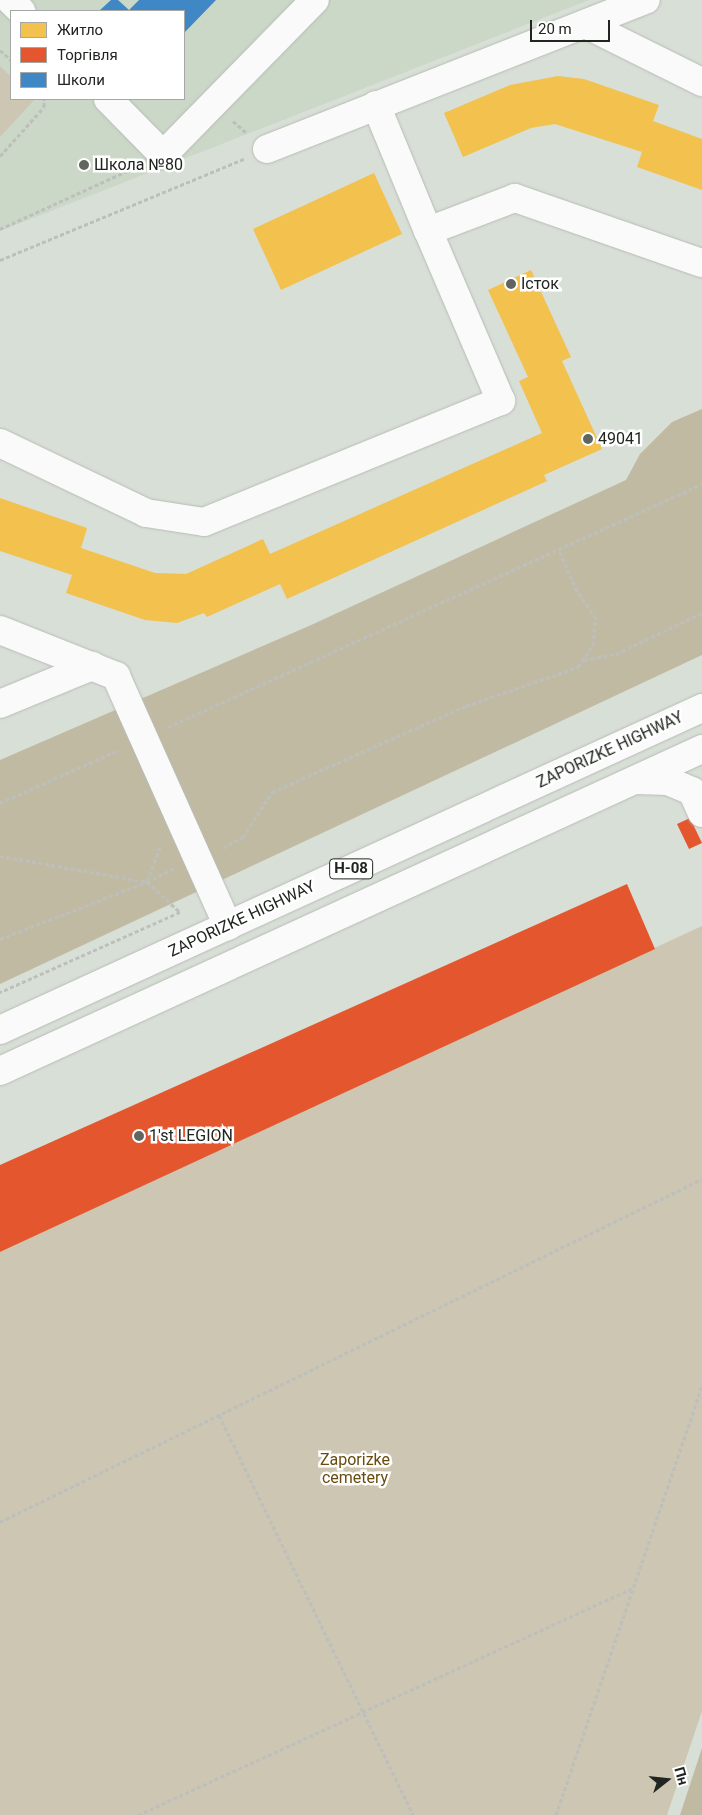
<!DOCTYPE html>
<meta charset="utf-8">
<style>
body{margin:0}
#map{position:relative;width:702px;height:1815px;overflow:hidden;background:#d8dfd6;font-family:Roboto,sans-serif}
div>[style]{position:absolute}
.built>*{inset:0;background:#cbd7c7}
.green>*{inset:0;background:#ccc6b2}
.forest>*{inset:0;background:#c1baa3}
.homes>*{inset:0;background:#f2c14e}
.shops>*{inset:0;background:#e4572e}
.schools>*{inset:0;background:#3f88c5}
.path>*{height:3px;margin-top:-1.5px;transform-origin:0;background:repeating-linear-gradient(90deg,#bcbfbb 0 4px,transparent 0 6.5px)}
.roads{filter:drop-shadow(0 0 1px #b7bcb6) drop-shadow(0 0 1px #b7bcb6)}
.minor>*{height:28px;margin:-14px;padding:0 14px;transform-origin:14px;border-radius:14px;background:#f9faf9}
.major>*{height:28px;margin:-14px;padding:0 14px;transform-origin:14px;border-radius:14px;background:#f9faf9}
.dots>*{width:14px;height:14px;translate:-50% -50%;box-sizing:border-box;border:2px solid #fff;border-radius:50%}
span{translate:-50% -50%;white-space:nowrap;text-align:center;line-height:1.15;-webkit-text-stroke:5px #fff;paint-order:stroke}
.shield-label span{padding:1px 4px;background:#fff;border:1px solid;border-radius:4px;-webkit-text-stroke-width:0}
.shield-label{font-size:15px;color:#20251f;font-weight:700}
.poi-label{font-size:16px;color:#20251f}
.left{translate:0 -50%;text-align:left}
.street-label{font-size:16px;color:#20251f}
.park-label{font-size:16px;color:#684c0e}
.legend{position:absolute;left:10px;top:10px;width:175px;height:90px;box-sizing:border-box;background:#fff;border:1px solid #a6a8a5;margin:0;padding:6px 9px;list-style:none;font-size:15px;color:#20251f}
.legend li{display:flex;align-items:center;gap:10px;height:25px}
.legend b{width:25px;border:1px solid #a6a8a5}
.north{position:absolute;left:642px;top:1755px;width:50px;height:50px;-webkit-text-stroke:4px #fff;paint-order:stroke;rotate:74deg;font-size:14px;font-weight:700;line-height:20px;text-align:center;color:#20251f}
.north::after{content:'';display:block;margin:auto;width:18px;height:22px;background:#20251f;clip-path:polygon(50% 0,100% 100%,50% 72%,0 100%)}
.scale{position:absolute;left:530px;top:20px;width:80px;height:22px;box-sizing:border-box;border:2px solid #20251f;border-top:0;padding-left:6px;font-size:15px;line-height:18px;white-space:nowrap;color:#20251f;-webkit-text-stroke:4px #fff;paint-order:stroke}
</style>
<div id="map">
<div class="built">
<div style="clip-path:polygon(evenodd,0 0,589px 0,0 231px,0 0,11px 11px,184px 11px,184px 99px,11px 99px,11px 11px)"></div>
</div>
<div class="green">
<div style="clip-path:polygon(0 66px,11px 77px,11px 99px,35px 99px,0 137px)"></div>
<div style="clip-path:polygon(702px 926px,702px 1711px,667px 1815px,0 1815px,0 1252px)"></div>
</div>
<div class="forest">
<div style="clip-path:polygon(702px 409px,702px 655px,0 984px,0 760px,309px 626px,626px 480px,640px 454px,672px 422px)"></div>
<div style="clip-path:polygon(702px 1748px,702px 1815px,680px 1815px)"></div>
</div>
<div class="homes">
<div style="clip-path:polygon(558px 76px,584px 79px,659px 105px,653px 121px,702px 139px,702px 190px,637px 167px,642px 152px,555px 124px,531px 128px,463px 157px,444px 113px,510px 85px)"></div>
<div style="clip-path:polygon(374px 173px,402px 234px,281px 290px,253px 229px)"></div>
<div style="clip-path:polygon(531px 270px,571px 357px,562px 361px,602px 449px,544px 475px,547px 481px,287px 599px,280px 584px,207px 617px,204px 613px,177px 623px,145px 620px,66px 593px,72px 575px,0 551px,0 498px,87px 528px,81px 548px,155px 573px,186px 574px,263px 539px,270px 554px,542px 433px,519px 381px,528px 377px,488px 290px)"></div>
</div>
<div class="shops">
<div style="clip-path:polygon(690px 818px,702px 843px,689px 849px,677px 824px)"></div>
<div style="clip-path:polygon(627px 884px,655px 949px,0 1252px,0 1165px)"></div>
</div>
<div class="schools">
<div style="clip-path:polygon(111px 0,118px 0,129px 10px,139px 0,216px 0,184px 33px,184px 11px,99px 11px)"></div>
</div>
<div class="path">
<div style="left:0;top:50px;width:15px;rotate:42deg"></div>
<div style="left:233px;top:121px;width:18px;rotate:41deg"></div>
<div style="left:0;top:156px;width:66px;rotate:-48.1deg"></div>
<div style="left:44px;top:107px;width:8px;rotate:-90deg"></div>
<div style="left:0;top:229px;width:149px;rotate:-24.5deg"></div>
<div style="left:0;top:260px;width:264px;rotate:-22.5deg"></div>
<div style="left:584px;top:660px;width:33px;rotate:-11deg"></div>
<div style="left:616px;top:654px;width:95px;rotate:-25.5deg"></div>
<div style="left:168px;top:727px;width:587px;rotate:-24.47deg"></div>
<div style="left:0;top:803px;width:130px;rotate:-24deg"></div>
<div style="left:223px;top:848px;width:23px;rotate:-29deg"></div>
<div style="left:243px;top:837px;width:54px;rotate:-57.2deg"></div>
<div style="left:272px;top:792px;width:212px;rotate:-23.9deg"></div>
<div style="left:466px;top:706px;width:119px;rotate:-19.2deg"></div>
<div style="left:578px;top:667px;width:27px;rotate:-56deg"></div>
<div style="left:593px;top:645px;width:27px;rotate:-84deg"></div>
<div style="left:596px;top:618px;width:33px;rotate:-125deg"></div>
<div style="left:577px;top:591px;width:45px;rotate:-113.7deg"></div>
<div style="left:0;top:856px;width:149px;rotate:10deg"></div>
<div style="left:147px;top:882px;width:45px;rotate:42.3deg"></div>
<div style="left:180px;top:912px;width:197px;rotate:156deg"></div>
<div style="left:147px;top:881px;width:39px;rotate:-69deg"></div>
<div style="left:0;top:939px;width:158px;rotate:-21.2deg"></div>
<div style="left:147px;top:882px;width:30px;rotate:-27deg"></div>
<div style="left:219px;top:1415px;width:445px;rotate:64.1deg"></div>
<div style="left:0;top:1522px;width:781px;rotate:-26.04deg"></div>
<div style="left:138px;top:1815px;width:545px;rotate:-24.64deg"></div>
<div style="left:556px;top:1815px;width:452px;rotate:-71.2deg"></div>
</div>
<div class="roads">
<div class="minor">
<div style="left:10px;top:0;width:16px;rotate:45deg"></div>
<div style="left:585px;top:24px;width:131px;rotate:26.4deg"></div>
<div style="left:108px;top:99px;width:78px;rotate:45.5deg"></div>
<div style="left:163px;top:155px;width:217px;rotate:-45.6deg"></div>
<div style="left:376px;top:105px;width:136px;rotate:67.6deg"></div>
<div style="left:428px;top:231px;width:93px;rotate:-20.8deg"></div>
<div style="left:515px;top:198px;width:198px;rotate:19.2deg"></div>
<div style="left:267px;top:149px;width:407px;rotate:-21.5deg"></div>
<div style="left:0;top:443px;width:162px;rotate:25.6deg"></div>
<div style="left:146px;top:513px;width:59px;rotate:8.8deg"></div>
<div style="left:204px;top:522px;width:321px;rotate:-22.2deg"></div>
<div style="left:501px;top:401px;width:185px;rotate:-113.2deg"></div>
<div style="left:0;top:630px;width:125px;rotate:21.6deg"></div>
<div style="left:116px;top:676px;width:274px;rotate:65.9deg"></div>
<div style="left:0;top:704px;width:100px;rotate:-22.4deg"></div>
<div style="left:636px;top:780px;width:32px;rotate:2deg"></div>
<div style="left:668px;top:781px;width:26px;rotate:23deg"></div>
<div style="left:692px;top:791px;width:24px;rotate:66deg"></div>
</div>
<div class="major">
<div style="left:0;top:1030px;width:772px;rotate:-24.64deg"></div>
<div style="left:0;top:1071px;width:772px;rotate:-24.64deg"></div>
</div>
</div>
<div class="dots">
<div style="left:84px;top:165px;background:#60665f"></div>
<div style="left:511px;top:284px;background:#60665f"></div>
<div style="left:588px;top:439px;background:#60665f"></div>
<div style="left:139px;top:1136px;background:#60665f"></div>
</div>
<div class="shield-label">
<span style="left:351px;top:869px">Н-08</span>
</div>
<div class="poi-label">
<span class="left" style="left:94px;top:165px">Школа №80</span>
<span class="left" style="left:521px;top:284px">Істок</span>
<span class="left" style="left:598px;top:439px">49041</span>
<span class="left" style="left:149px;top:1136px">1'st LEGION</span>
</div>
<div class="street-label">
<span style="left:610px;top:750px;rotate:-25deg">ZAPORIZKE HIGHWAY</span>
<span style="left:242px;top:919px;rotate:-25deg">ZAPORIZKE HIGHWAY</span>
</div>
<div class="park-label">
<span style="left:355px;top:1469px">Zaporizke<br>cemetery</span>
</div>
<ul class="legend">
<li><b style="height:14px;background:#f2c14e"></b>Житло</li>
<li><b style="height:14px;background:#e4572e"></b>Торгівля</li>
<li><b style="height:14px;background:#3f88c5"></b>Школи</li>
</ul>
<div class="north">Пн</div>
<div class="scale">20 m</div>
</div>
